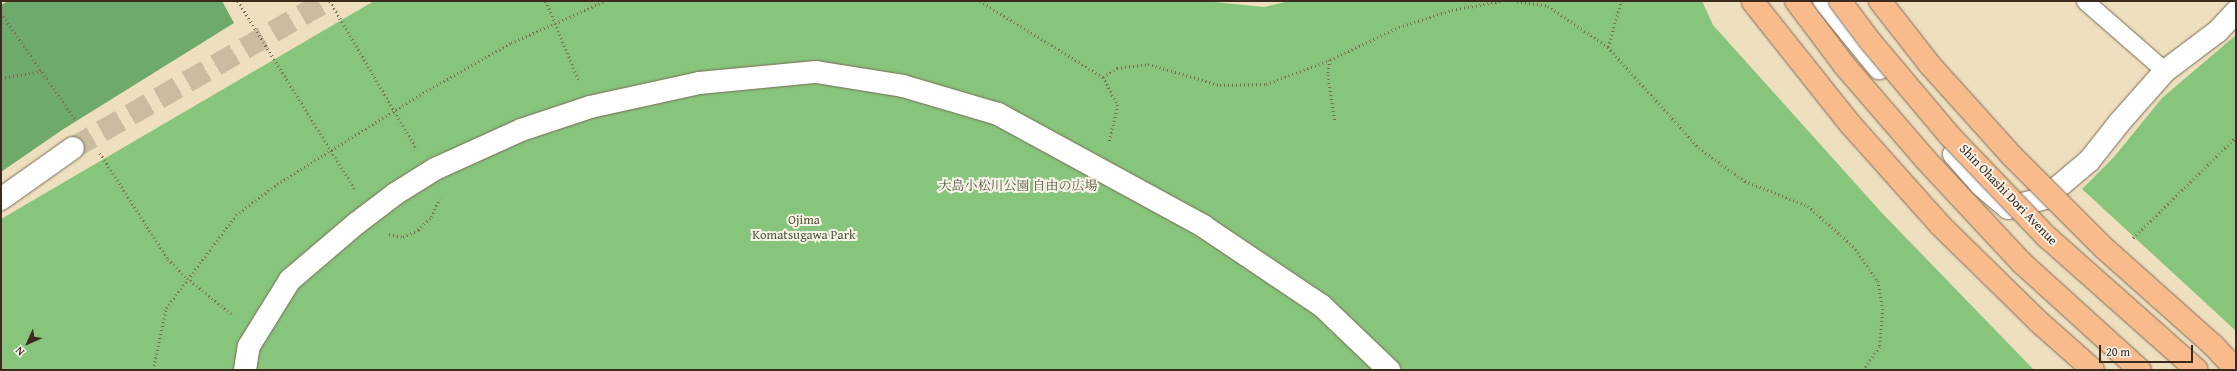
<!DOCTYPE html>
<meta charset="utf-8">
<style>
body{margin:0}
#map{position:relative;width:2237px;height:371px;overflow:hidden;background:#eee0bf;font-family:"Gentium Book Plus","Noto Serif JP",serif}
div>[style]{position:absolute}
.green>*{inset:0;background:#87c57c}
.forest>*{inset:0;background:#6daa6c}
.tertiary-tunnel>*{height:22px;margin-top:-11px;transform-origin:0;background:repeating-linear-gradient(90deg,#cabc9f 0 22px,transparent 0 33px)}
.path>*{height:2.5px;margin-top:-1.25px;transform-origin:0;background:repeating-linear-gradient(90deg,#7a6a56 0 1px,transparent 0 4px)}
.roads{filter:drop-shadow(0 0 1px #7a6a56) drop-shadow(0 0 1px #7a6a56)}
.service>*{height:17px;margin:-8.5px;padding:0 8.5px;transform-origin:8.5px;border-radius:8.5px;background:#fff}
.pedestrian>*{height:22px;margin:-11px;padding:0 11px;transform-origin:11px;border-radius:11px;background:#fff}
.minor>*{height:22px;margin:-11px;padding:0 11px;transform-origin:11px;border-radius:11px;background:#fff}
.tertiary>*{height:22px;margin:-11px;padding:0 11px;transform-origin:11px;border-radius:11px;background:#fff}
.bridges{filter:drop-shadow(0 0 1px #7a6a56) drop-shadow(0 0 1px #7a6a56)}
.primary-bridge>*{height:22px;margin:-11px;padding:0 11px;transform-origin:11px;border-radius:11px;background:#fabb8c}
span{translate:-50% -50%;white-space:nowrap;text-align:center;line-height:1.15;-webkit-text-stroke:4px #f7f3e8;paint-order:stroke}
.park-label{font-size:13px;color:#52583a}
.street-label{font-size:13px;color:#3b2a1e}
.frame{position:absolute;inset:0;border:2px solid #3b2a1e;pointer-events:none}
.north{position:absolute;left:8px;top:323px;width:40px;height:40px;-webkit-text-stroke:3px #f7f3e8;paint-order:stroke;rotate:225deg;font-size:11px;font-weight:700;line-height:16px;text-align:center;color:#3b2a1e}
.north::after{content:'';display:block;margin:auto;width:14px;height:18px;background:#3b2a1e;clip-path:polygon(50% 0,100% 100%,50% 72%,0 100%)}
.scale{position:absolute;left:2099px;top:345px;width:94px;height:18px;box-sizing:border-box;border:2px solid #3b2a1e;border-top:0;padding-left:5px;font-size:12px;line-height:14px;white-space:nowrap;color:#3b2a1e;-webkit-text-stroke:3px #f7f3e8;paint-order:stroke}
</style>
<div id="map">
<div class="green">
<div style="clip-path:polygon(374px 1px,1204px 1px,1264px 7px,1290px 1px,1702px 1px,1713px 25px,1881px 212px,2034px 370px,1px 370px,1px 219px)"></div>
<div style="clip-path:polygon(2236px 35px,2236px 331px,2082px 189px,2114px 157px,2162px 98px)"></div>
</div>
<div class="forest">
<div style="clip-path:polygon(8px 1px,222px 1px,234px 23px,62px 130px,1px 172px,1px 5px)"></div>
</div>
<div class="tertiary-tunnel">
<div style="left:73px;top:148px;width:293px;rotate:-30.1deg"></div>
</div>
<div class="path">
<div style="left:238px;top:1px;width:221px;rotate:58.1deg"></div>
<div style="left:330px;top:1px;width:172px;rotate:59.6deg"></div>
<div style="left:546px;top:1px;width:87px;rotate:67.6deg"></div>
<div style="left:980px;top:1px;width:145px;rotate:31.7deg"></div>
<div style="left:1103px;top:77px;width:32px;rotate:62deg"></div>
<div style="left:1118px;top:105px;width:39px;rotate:103deg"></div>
<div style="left:1517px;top:1px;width:31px;rotate:9deg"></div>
<div style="left:1548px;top:6px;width:73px;rotate:34.3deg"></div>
<div style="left:1608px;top:47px;width:136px;rotate:48deg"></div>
<div style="left:1699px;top:148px;width:57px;rotate:35.7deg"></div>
<div style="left:1745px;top:181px;width:68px;rotate:21.6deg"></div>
<div style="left:1808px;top:206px;width:60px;rotate:41.6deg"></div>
<div style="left:1853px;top:246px;width:43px;rotate:54.5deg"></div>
<div style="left:1878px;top:281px;width:28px;rotate:80deg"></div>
<div style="left:1883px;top:309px;width:38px;rotate:95deg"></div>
<div style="left:1880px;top:347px;width:29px;rotate:126deg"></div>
<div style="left:1px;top:13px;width:131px;rotate:55deg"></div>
<div style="left:1608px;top:47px;width:48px;rotate:-74.2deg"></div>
<div style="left:1330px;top:60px;width:15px;rotate:98deg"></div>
<div style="left:1328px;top:75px;width:47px;rotate:81.3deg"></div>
<div style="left:1103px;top:77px;width:17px;rotate:-33deg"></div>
<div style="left:1117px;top:68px;width:31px;rotate:-7deg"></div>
<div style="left:1148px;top:64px;width:75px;rotate:16.3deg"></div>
<div style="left:1220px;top:85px;width:46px;rotate:-1.2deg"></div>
<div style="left:1266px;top:84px;width:68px;rotate:-20.6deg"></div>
<div style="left:1330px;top:60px;width:76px;rotate:-25.6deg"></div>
<div style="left:1399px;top:27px;width:56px;rotate:-17.8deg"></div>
<div style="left:1452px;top:10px;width:50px;rotate:-10.4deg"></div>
<div style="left:1px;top:78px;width:42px;rotate:-9.7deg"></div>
<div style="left:100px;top:153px;width:126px;rotate:57.3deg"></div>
<div style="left:168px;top:259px;width:27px;rotate:45deg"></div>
<div style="left:187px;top:278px;width:60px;rotate:39deg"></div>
<div style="left:389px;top:234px;width:14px;rotate:12deg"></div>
<div style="left:403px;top:237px;width:17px;rotate:-25deg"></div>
<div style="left:418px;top:230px;width:18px;rotate:-45deg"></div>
<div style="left:431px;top:217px;width:20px;rotate:-66deg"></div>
<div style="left:2133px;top:238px;width:144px;rotate:-44.4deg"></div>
<div style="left:153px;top:370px;width:63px;rotate:-78.2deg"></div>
<div style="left:166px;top:308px;width:116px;rotate:-53deg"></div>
<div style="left:236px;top:215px;width:51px;rotate:-37.1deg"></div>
<div style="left:277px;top:184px;width:176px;rotate:-32deg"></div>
<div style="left:426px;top:91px;width:98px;rotate:-29.5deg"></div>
<div style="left:511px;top:43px;width:103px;rotate:-24.1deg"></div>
</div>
<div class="roads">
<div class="service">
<div style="left:2085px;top:1px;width:106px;rotate:41.2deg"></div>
</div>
<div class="pedestrian">
<div style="left:245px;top:370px;width:24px;rotate:-81deg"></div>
<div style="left:249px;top:346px;width:78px;rotate:-58.2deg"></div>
<div style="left:290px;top:280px;width:88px;rotate:-40.4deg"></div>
<div style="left:357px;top:223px;width:48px;rotate:-37.3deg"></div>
<div style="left:395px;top:194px;width:47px;rotate:-32deg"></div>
<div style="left:435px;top:169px;width:94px;rotate:-24.4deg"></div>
<div style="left:521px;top:130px;width:73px;rotate:-18.4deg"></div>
<div style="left:590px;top:107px;width:112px;rotate:-12.4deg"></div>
<div style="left:699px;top:83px;width:118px;rotate:-5.4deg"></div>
<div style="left:816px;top:72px;width:88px;rotate:9.1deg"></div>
<div style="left:903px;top:86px;width:99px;rotate:16.4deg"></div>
<div style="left:998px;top:114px;width:234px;rotate:28.6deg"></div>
<div style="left:1203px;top:226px;width:143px;rotate:33.9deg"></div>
<div style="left:1322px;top:306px;width:93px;rotate:43.7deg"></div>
</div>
<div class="minor">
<div style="left:1824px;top:1px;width:87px;rotate:50.6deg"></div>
<div style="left:1954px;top:154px;width:41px;rotate:48.9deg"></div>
<div style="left:1981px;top:185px;width:35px;rotate:40deg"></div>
<div style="left:2008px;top:208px;width:38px;rotate:-15deg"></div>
<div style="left:2045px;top:198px;width:57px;rotate:-40.1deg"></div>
<div style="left:2089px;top:161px;width:48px;rotate:-51.7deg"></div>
<div style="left:2119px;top:123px;width:69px;rotate:-48.5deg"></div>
<div style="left:2165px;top:71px;width:66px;rotate:-37deg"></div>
<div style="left:2218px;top:31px;width:26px;rotate:-47deg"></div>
</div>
<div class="tertiary">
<div style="left:1px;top:199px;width:88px;rotate:-35.3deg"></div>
</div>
</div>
<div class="bridges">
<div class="primary-bridge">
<div style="left:1796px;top:1px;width:80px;rotate:53.1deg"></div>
<div style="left:1844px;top:65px;width:125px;rotate:49.2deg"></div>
<div style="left:1926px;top:160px;width:141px;rotate:47deg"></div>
<div style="left:2022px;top:263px;width:159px;rotate:42.2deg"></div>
<div style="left:1840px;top:1px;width:50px;rotate:53.1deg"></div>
<div style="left:1870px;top:41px;width:124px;rotate:49.9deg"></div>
<div style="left:1950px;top:136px;width:140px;rotate:46.2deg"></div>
<div style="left:2047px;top:237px;width:200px;rotate:41.6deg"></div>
<div style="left:1880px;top:1px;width:81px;rotate:52deg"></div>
<div style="left:1930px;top:65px;width:122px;rotate:48deg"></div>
<div style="left:2012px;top:156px;width:130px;rotate:45deg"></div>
<div style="left:2104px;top:248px;width:146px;rotate:41.7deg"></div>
<div style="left:2213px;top:345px;width:34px;rotate:47deg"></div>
<div style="left:1753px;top:2px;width:157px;rotate:51.5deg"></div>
<div style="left:1851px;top:125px;width:134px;rotate:48.3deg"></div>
<div style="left:1940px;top:225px;width:139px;rotate:44.4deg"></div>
<div style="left:2039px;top:322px;width:72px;rotate:41.6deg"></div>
</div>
</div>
<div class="park-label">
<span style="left:1018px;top:186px">大島小松川公園 自由の広場</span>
<span style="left:804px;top:228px">Ojima<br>Komatsugawa Park</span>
</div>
<div class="street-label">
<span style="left:2008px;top:195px;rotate:46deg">Shin Ohashi Dori Avenue</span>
</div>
<div class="frame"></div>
<div class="north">N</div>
<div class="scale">20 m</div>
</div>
